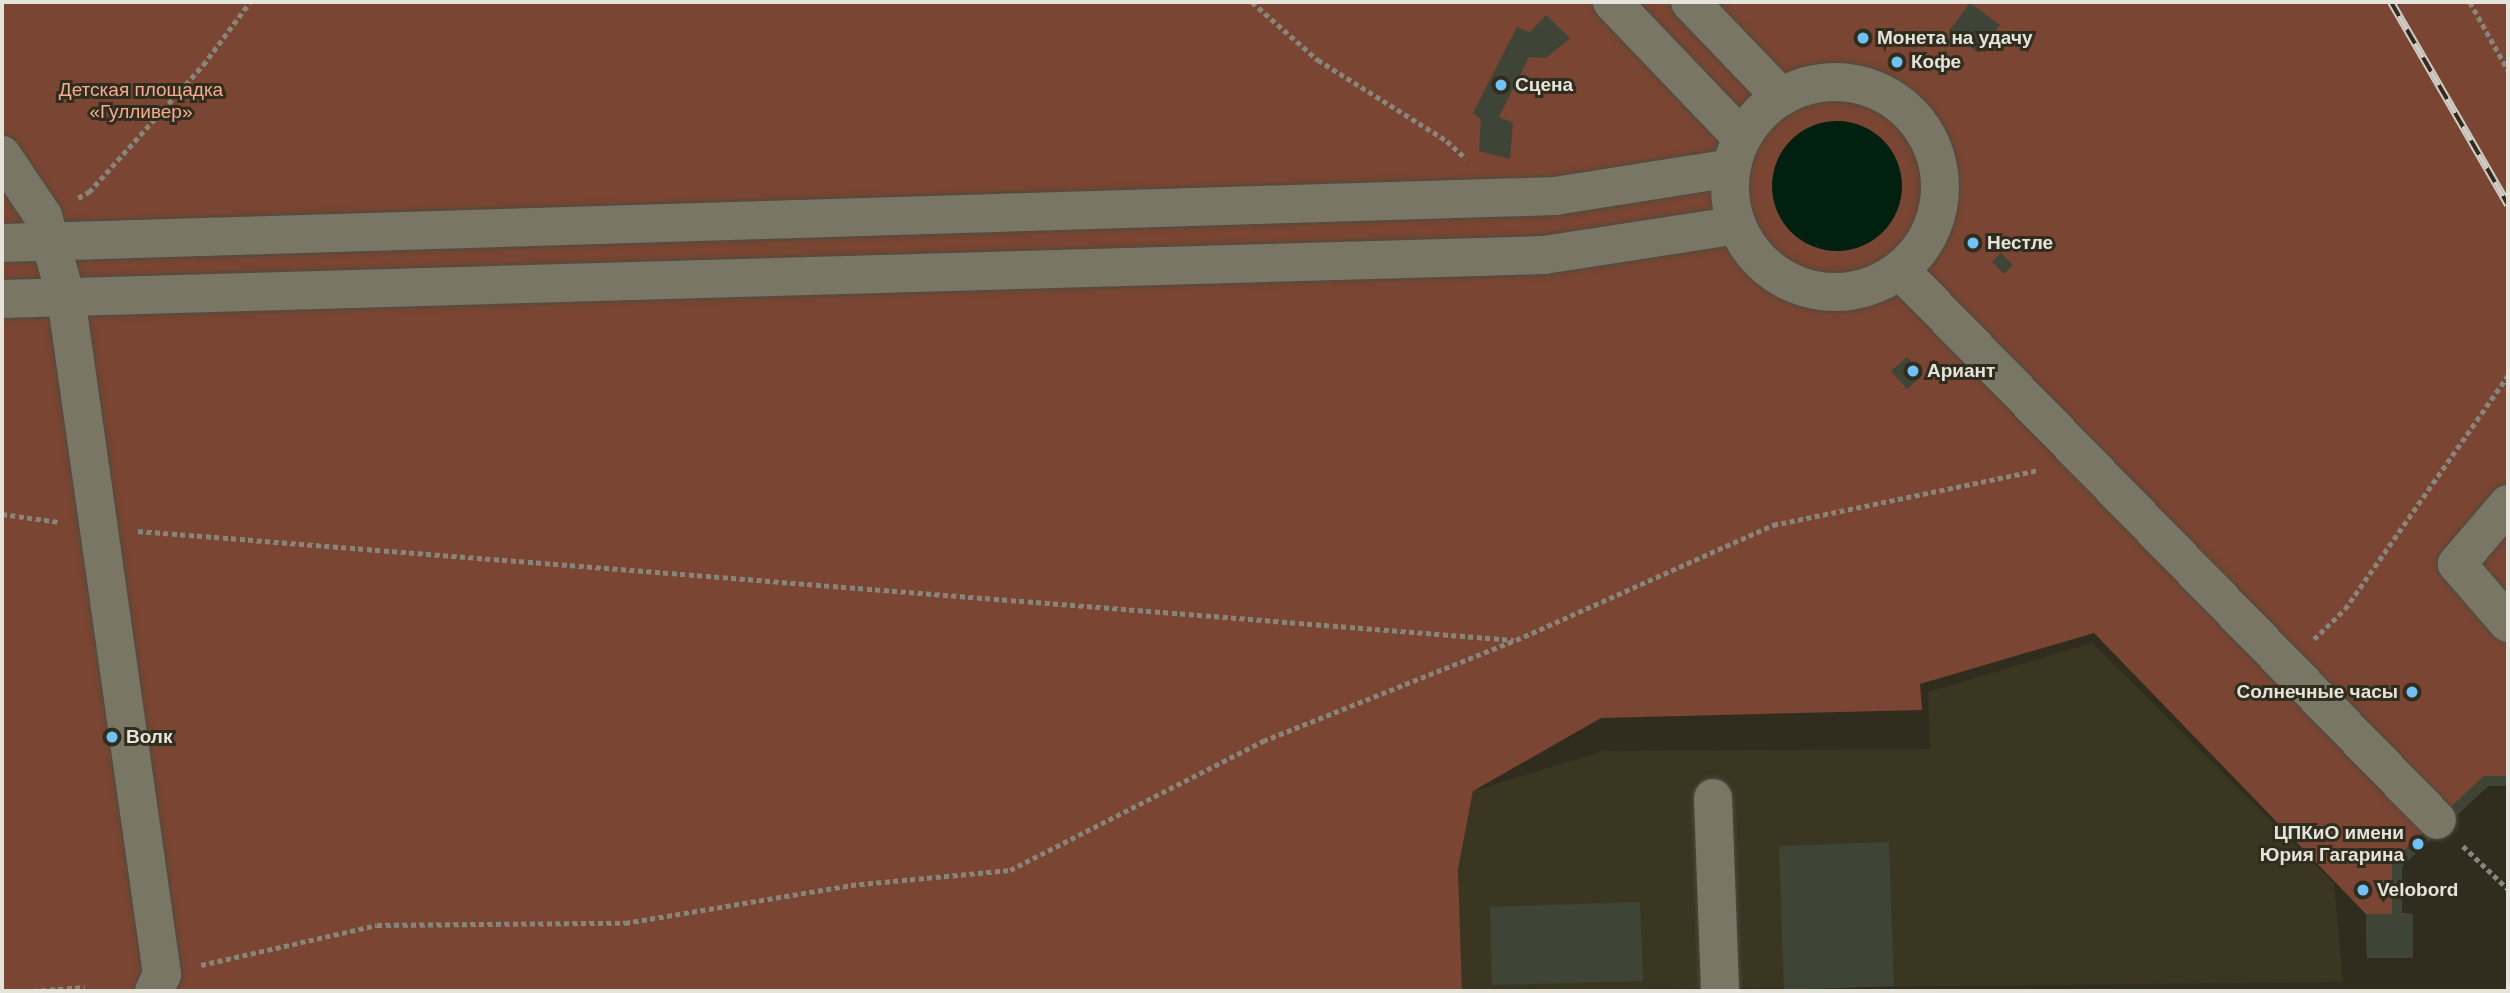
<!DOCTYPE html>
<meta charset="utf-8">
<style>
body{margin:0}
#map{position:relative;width:2510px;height:993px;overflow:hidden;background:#302d1f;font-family:Arial,sans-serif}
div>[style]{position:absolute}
.built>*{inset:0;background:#3b3622}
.green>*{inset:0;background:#7a4532}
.water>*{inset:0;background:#02200f}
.round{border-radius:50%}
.building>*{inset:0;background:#3e4436}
.path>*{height:4.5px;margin-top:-2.25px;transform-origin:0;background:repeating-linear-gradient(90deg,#88867a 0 5px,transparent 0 8.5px)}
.roads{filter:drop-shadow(0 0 2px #4d4b3f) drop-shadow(0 0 2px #4d4b3f)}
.minor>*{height:38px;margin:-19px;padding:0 19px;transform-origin:19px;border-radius:19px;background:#797666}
.minor>.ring{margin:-19px;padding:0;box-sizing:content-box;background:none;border:38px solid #797666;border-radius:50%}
.rail>*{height:8px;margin-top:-4px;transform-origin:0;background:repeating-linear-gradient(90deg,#302d1f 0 16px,#cfcdc3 0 32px);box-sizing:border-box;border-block:2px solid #cfcdc3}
.dots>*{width:19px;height:19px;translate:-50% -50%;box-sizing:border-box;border:4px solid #302d1f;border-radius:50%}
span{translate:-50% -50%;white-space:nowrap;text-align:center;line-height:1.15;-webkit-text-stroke:6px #302d1f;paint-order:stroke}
.poi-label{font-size:19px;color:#e5e3da;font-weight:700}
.left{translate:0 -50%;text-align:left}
.right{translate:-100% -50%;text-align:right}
.park-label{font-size:19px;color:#f4ab90}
.frame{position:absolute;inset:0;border:4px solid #e5e3da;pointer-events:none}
</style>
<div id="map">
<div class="built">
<div style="clip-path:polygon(2092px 643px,2334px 883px,2343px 982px,1462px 991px,1458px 869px,1473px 791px,1604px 751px,1930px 749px,1928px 692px)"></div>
</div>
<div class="green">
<div style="clip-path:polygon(2px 2px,2508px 2px,2508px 786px,2488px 786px,2402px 866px,2402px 913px,2413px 914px,2413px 958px,2367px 958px,2366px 914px,2094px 633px,1920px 684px,1922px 710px,1601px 718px,1473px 791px,1458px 869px,1462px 991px,2px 991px)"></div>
</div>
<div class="water">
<div class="round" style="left:1772px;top:121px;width:130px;height:130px"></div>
</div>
<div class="building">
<div style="clip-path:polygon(1970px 3px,2000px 25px,1979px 53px,1949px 31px)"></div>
<div style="clip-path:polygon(1546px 15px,1570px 38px,1546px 58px,1529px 57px,1499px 117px,1513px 123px,1510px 159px,1479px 151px,1481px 119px,1473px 113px,1517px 27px,1530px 32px)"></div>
<div style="clip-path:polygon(2001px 253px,2013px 265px,2004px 274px,1992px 262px)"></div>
<div style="clip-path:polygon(1907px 357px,1923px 375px,1907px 389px,1891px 371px)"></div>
<div style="clip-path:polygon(2484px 776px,2508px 776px,2508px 786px,2488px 786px,2402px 866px,2402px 914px,2413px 914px,2413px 958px,2367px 958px,2366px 914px,2392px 914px,2392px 861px)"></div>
<div style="clip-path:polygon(1889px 842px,1894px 986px,1784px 990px,1779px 846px)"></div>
<div style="clip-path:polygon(1640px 902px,1643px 981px,1492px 985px,1490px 907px)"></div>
</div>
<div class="path">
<div style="left:1252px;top:2px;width:88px;rotate:41.3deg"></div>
<div style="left:1318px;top:60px;width:152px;rotate:32.1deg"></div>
<div style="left:1447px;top:141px;width:26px;rotate:43deg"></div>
<div style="left:2470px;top:2px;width:78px;rotate:60.8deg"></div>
<div style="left:78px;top:198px;width:13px;rotate:-29deg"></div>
<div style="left:89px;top:192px;width:171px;rotate:-48.1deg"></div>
<div style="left:203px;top:65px;width:79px;rotate:-53.3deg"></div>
<div style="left:2px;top:514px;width:59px;rotate:7.9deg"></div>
<div style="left:138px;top:531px;width:1380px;rotate:4.53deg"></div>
<div style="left:2314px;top:639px;width:43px;rotate:-44.1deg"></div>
<div style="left:2345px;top:609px;width:285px;rotate:-55.1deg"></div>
<div style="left:2463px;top:846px;width:62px;rotate:43.7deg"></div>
<div style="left:201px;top:965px;width:180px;rotate:-12.8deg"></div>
<div style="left:377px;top:925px;width:248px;rotate:-0.5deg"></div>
<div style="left:625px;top:923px;width:229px;rotate:-9.5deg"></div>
<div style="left:851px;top:885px;width:160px;rotate:-5.4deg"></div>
<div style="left:1010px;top:870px;width:284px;rotate:-27deg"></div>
<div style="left:1263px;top:741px;width:272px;rotate:-21.8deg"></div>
<div style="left:1516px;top:640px;width:282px;rotate:-24.1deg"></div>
<div style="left:1773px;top:525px;width:271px;rotate:-11.7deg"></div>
<div style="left:33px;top:991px;width:52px;rotate:-4.4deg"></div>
</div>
<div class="roads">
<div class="minor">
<div style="left:1612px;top:2px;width:188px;rotate:46.3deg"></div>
<div style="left:1690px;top:2px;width:132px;rotate:46.2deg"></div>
<div class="ring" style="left:1730px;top:82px;width:172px;height:172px"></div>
<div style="left:2px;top:155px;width:73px;rotate:56.1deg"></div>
<div style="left:43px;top:216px;width:84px;rotate:74.1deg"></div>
<div style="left:66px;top:297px;width:684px;rotate:81.93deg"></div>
<div style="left:162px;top:974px;width:19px;rotate:115deg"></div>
<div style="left:2px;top:243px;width:1554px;rotate:-1.73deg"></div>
<div style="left:1555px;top:196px;width:179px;rotate:-9deg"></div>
<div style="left:1901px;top:271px;width:767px;rotate:45.69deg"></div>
<div style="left:2px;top:299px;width:1543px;rotate:-1.63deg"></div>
<div style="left:1544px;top:255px;width:195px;rotate:-8.8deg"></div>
<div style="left:2508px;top:504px;width:79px;rotate:130.4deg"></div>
<div style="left:2457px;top:564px;width:78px;rotate:49.2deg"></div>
<div style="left:1713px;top:798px;width:193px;rotate:87.9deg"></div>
</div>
</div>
<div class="rail">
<div style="left:2391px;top:2px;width:234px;rotate:60deg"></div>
</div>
<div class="dots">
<div style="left:1863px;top:38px;background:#72c1f5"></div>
<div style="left:1897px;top:62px;background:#72c1f5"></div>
<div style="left:1501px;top:85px;background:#72c1f5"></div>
<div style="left:1973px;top:243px;background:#72c1f5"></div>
<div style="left:1913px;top:371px;background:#72c1f5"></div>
<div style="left:2412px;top:692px;background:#72c1f5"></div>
<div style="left:112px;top:737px;background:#72c1f5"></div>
<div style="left:2418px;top:844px;background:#72c1f5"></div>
<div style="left:2363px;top:890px;background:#72c1f5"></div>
</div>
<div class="poi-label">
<span class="left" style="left:1877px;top:38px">Монета на удачу</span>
<span class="left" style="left:1911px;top:62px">Кофе</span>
<span class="left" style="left:1515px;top:85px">Сцена</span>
<span class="left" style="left:1987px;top:243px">Нестле</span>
<span class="left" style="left:1927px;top:371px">Ариант</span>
<span class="right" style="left:2398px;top:692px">Солнечные часы</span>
<span class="left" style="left:126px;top:737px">Волк</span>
<span class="right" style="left:2404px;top:844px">ЦПКиО имени<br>Юрия Гагарина</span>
<span class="left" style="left:2377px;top:890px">Velobord</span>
</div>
<div class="park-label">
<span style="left:141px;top:101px">Детская площадка<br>«Гулливер»</span>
</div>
<div class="frame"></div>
</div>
